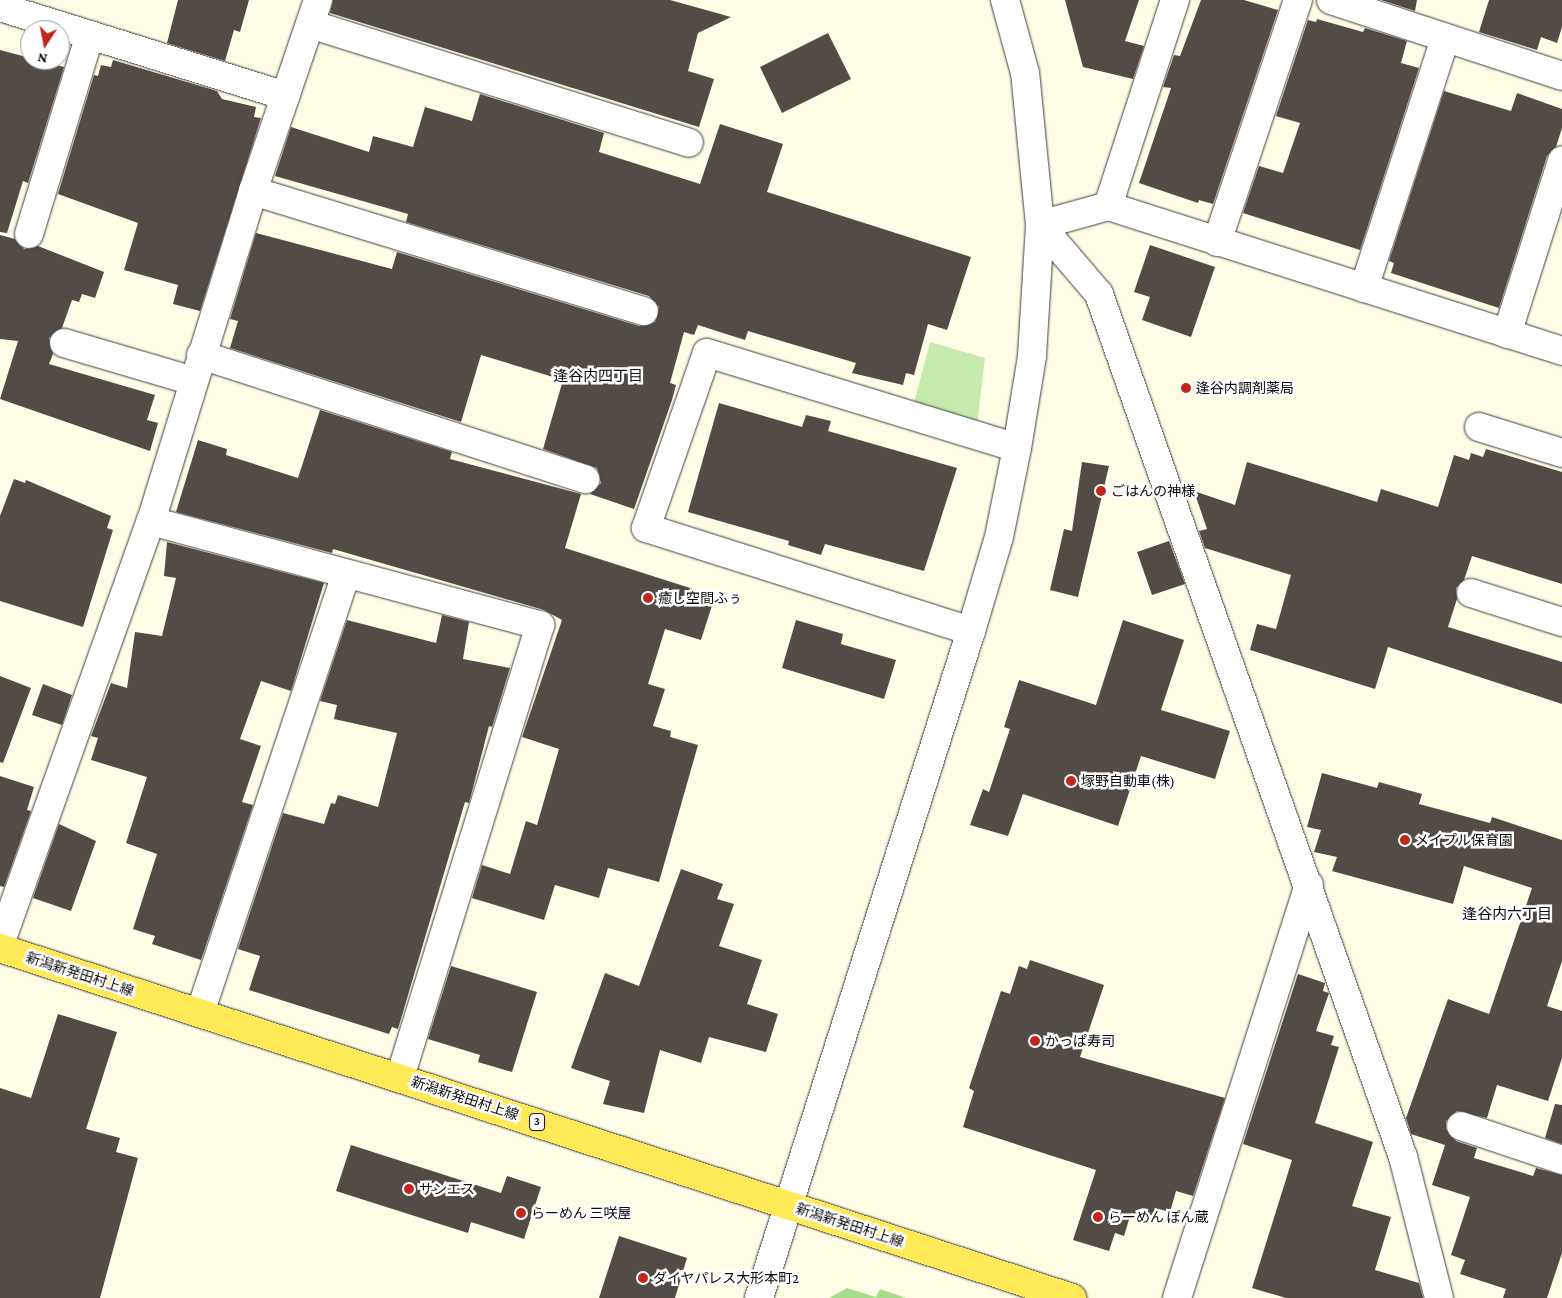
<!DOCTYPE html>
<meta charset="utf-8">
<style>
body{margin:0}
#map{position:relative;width:1562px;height:1298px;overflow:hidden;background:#fffde6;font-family:"Crimson Pro","Noto Sans JP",serif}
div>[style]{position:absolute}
.green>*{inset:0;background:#c7eaaf}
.forest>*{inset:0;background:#a8dc8d}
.building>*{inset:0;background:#534c46}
.roads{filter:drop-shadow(0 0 1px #3d3d3d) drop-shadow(0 0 1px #3d3d3d)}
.minor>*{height:28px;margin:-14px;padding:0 14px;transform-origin:14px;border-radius:14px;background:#fff}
.major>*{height:28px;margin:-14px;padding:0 14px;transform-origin:14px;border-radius:14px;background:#ffe956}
.dots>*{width:14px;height:14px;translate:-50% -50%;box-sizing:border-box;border:2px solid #fff;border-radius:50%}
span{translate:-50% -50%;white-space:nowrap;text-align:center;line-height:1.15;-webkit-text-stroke:5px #fff;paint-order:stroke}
.shield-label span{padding:1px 4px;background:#fff;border:1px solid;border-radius:4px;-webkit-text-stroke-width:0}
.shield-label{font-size:12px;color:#0a0a0a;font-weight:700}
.poi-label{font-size:14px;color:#0a0a0a}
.left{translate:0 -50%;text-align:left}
.street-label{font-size:14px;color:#0a0a0a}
.neighbourhood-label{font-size:15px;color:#0a0a0a}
.north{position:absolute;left:20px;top:20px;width:50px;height:50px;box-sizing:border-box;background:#fff;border:1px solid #9d9d9d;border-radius:50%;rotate:191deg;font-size:14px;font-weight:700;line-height:20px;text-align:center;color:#0a0a0a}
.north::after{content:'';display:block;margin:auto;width:18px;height:22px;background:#bf261c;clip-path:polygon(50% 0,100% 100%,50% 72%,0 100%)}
</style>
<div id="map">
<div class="green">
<div style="clip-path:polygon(930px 342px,985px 358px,976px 434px,911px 414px)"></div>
</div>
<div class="forest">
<div style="clip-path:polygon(847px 1288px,876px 1297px,880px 1289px,906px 1298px,829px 1298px)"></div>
</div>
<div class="building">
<div style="clip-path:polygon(178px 0,249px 0,240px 32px,234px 30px,225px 61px,167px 43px)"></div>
<div style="clip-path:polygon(333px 0,670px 0,731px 17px,698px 33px,688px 71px,714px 79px,699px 127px,330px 13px)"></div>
<div style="clip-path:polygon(1065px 0,1139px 0,1125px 41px,1144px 46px,1133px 79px,1083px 67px)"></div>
<div style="clip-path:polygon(1201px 0,1244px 0,1278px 10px,1213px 204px,1199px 200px,1198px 203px,1139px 183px,1171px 88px,1163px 87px,1174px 55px,1180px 56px)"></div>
<div style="clip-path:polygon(1381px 0,1417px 0,1415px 11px)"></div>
<div style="clip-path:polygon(1489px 0,1562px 0,1562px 27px,1557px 43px,1541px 37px,1537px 50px,1479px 32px)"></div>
<div style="clip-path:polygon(1317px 19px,1363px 32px,1365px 28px,1407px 41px,1401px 63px,1419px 68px,1360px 250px,1243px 213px,1259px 166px,1283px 173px,1300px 123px,1276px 116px,1308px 20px,1316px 22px)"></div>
<div style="clip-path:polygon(828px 33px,851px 79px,782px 113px,760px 67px)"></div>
<div style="clip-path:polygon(0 50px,64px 67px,28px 183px,23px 181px,7px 233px,0 232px)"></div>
<div style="clip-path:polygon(113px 60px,217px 91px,222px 99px,256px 107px,254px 117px,261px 118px,200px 311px,173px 304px,178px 285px,124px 270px,138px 223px,58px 194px,94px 75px,98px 76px,101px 65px,111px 67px)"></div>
<div style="clip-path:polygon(1444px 91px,1511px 111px,1517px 93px,1562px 109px,1562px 128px,1556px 147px,1547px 156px,1499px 308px,1391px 273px,1394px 263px,1389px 261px)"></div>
<div style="clip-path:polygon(480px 94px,604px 133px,599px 152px,700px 184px,720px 124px,783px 144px,767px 192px,971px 257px,947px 330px,928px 324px,914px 375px,906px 373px,903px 385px,852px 373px,856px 363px,748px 331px,745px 340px,698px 325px,694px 335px,684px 332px,670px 383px,676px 385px,672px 400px,634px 509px,590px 494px,601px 483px,597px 468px,543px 449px,563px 380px,481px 355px,461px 422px,230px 348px,238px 321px,230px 319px,256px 233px,392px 269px,397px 252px,639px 326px,655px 322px,659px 307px,649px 296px,406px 222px,408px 214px,275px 176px,291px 127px,369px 152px,373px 136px,413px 147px,425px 107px,472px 121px)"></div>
<div style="clip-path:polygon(0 235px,15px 239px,24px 249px,38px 246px,104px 272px,95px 298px,82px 294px,79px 302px,72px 300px,62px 328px,49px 338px,53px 354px,49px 364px,155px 395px,147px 420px,158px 423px,150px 451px,0 399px,18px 341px,0 339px)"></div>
<div style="clip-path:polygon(1150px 245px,1215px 267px,1191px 337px,1142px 320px,1150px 297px,1134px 292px)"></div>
<div style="clip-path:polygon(719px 403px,802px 427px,806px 415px,831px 421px,828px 431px,957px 468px,924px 571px,825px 544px,821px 555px,788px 545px,789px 541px,688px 512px)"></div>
<div style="clip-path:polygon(320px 410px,452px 452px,450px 459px,581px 494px,565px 548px,715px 596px,701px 640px,665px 629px,648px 684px,665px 689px,653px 726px,671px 731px,670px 737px,698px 745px,659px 882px,608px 868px,599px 898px,555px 885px,544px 920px,472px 898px,482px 865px,510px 874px,526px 821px,537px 825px,559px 749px,522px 737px,562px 620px,544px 610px,333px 549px,332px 553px,176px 512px,198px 440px,227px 449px,226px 455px,298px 478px)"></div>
<div style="clip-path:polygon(1486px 449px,1562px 472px,1562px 584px,1472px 556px,1464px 580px,1456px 588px,1457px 599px,1448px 627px,1562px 662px,1562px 704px,1388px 647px,1375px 689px,1250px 650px,1257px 624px,1276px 629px,1291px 575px,1205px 548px,1199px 531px,1207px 529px,1194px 491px,1235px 505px,1247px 462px,1377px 502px,1381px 489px,1438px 507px,1454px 455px,1469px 460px,1471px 453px,1483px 457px)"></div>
<div style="clip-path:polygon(1082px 462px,1109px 466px,1078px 597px,1050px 590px,1064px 529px,1072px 531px)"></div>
<div style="clip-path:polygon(14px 479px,25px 483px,26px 480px,111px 516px,107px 528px,113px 530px,83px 627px,0 601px,0 516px)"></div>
<div style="clip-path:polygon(1169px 541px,1185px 584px,1152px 595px,1137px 552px)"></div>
<div style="clip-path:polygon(167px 542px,324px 583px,291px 691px,261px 681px,240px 739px,261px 746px,242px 802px,253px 805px,201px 960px,152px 944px,155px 936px,133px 929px,157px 854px,126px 843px,147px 777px,91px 760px,98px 738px,91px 736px,111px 683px,127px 688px,135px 632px,162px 636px,176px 578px,164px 576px)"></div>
<div style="clip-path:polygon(442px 615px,469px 622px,463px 659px,510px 668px,492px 727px,489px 726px,469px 803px,465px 802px,398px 1029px,392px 1027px,389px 1034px,249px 990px,260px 956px,238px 949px,283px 813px,324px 824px,331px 803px,335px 804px,338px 795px,378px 807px,397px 733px,334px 719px,337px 705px,320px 701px,347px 620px,436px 643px)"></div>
<div style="clip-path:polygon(796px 620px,843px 634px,841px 644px,896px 660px,884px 699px,782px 668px)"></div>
<div style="clip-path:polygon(1123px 620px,1184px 640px,1161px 710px,1230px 731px,1215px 779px,1141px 756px,1118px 826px,1023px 794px,1008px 836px,970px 825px,983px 789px,989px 792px,1010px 729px,1004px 727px,1019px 680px,1096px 705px)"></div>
<div style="clip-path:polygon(0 676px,31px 688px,3px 763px,0 762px)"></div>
<div style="clip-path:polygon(43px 684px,72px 695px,62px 725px,32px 715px)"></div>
<div style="clip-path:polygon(1322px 773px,1377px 788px,1379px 782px,1422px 794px,1419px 804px,1490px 823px,1492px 817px,1562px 840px,1562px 961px,1547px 1006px,1562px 1011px,1562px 1058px,1548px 1101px,1497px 1085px,1487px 1118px,1457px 1111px,1446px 1121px,1446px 1129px,1456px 1141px,1477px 1148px,1474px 1158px,1533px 1176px,1536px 1168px,1562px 1175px,1562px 1253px,1547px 1298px,1503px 1298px,1506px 1289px,1460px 1274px,1465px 1260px,1451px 1255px,1470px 1197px,1432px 1185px,1445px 1145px,1411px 1134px,1406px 1118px,1448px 999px,1489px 1014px,1532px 888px,1464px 866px,1453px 904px,1332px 871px,1337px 857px,1314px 852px,1321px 830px,1307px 827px)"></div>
<div style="clip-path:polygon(0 776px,34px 787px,27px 810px,31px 811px,4px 887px,0 886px)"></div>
<div style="clip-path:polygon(59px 824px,96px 841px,71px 911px,33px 898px)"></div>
<div style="clip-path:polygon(681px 869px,723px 884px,717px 899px,734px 904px,719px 946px,762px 960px,747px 1004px,778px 1014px,766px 1052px,709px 1037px,701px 1063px,660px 1050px,644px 1113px,603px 1104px,610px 1081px,571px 1068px,605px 973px,639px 986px)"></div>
<div style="clip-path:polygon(1030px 960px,1104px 985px,1080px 1057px,1225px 1098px,1193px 1196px,1176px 1191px,1170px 1212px,1159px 1209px,1156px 1220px,1131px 1213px,1124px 1236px,1115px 1233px,1109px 1251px,1073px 1240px,1096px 1170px,963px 1127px,974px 1091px,969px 1088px,1001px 991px,1010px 994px,1019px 966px,1027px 969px)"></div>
<div style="clip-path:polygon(451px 966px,537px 992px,512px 1072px,478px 1062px,480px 1055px,428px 1039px)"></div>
<div style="clip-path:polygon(1298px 974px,1325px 983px,1323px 991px,1329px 993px,1316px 1031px,1334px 1036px,1331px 1045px,1339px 1047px,1315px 1123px,1373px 1142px,1352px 1206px,1391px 1217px,1375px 1270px,1419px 1283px,1423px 1298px,1286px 1298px,1252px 1288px,1292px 1160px,1243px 1144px)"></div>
<div style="clip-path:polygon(58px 1014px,117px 1032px,86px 1129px,120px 1138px,116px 1152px,138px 1158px,100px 1298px,0 1298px,0 1088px,31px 1098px)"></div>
<div style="clip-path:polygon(1555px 1104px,1562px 1105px,1562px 1144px,1545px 1138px)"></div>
<div style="clip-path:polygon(351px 1145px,501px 1193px,507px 1176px,541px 1187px,524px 1239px,471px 1222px,468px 1233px,336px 1191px)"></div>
<div style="clip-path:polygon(619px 1236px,687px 1258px,675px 1298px,599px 1298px)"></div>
</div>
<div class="roads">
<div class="minor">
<div style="left:1331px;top:0;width:243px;rotate:18.2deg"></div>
<div style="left:0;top:7px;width:299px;rotate:17.3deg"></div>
<div style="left:310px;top:24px;width:397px;rotate:17.4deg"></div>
<div style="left:253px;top:191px;width:409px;rotate:17.1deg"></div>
<div style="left:1108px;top:206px;width:217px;rotate:-72deg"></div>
<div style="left:29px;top:234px;width:208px;rotate:-73deg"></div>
<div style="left:1217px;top:242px;width:255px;rotate:-71.5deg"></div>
<div style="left:1364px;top:288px;width:263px;rotate:-72deg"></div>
<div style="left:1507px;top:334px;width:182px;rotate:-72.4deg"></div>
<div style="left:64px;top:343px;width:134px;rotate:16.4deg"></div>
<div style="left:201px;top:355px;width:404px;rotate:17.9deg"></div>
<div style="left:1479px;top:427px;width:87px;rotate:17.4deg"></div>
<div style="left:151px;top:521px;width:403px;rotate:15deg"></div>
<div style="left:540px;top:625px;width:473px;rotate:107.2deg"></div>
<div style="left:1471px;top:593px;width:96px;rotate:17.7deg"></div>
<div style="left:971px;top:631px;width:341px;rotate:-162.4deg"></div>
<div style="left:646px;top:528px;width:185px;rotate:-70.8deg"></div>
<div style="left:707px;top:353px;width:324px;rotate:17deg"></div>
<div style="left:0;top:944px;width:449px;rotate:-70.4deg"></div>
<div style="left:151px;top:521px;width:345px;rotate:-72.8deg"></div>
<div style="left:253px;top:191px;width:202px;rotate:-71.2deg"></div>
<div style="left:200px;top:1013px;width:462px;rotate:-71.6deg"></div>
<div style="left:1461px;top:1126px;width:107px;rotate:18.6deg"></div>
<div style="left:759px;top:1298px;width:700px;rotate:-72.37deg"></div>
<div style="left:971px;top:631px;width:98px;rotate:-73.4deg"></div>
<div style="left:999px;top:537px;width:91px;rotate:-78.6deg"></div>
<div style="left:1017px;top:448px;width:93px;rotate:-80.7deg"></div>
<div style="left:1032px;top:356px;width:131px;rotate:-86.5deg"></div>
<div style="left:1040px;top:225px;width:153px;rotate:-95.6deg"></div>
<div style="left:1025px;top:73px;width:76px;rotate:-105.3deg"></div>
<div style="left:1177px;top:1298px;width:434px;rotate:-72.3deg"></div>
<div style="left:1439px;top:1298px;width:146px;rotate:-104.3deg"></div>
<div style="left:1403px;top:1157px;width:915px;rotate:-109.41deg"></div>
<div style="left:1099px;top:294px;width:91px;rotate:-130.5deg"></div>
<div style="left:1040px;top:225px;width:71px;rotate:-15.6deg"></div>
<div style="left:1108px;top:206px;width:477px;rotate:17.7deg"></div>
</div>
<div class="major">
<div style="left:0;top:948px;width:1128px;rotate:18.08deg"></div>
</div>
</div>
<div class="dots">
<div style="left:1186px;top:388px;background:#bf261c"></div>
<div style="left:1101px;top:491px;background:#bf261c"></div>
<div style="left:648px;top:598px;background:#bf261c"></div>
<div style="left:1071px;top:781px;background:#bf261c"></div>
<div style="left:1405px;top:840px;background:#bf261c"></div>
<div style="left:1035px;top:1041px;background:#bf261c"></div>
<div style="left:409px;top:1189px;background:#bf261c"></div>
<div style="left:521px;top:1213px;background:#bf261c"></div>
<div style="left:1098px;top:1217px;background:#bf261c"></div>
<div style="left:643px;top:1278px;background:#bf261c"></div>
</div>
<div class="shield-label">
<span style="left:537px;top:1122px">3</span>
</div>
<div class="poi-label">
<span class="left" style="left:1196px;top:388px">逢谷内調剤薬局</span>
<span class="left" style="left:1111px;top:491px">ごはんの神様</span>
<span class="left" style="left:658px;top:598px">癒し空間ふぅ</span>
<span class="left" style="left:1081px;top:781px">塚野自動車(株)</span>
<span class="left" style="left:1415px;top:840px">メイプル保育園</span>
<span class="left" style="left:1045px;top:1041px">かっぱ寿司</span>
<span class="left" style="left:419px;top:1189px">サンエス</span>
<span class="left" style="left:531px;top:1213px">らーめん 三咲屋</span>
<span class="left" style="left:1108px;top:1217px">らーめん ぽん蔵</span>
<span class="left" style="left:653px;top:1278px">ダイヤパレス大形本町2</span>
</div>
<div class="street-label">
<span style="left:80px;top:974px;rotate:18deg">新潟新発田村上線</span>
<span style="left:465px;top:1098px;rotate:18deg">新潟新発田村上線</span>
<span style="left:850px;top:1225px;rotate:18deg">新潟新発田村上線</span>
</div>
<div class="neighbourhood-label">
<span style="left:598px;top:377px">逢谷内四丁目</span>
<span style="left:1507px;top:915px">逢谷内六丁目</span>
</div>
<div class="north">N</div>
</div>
